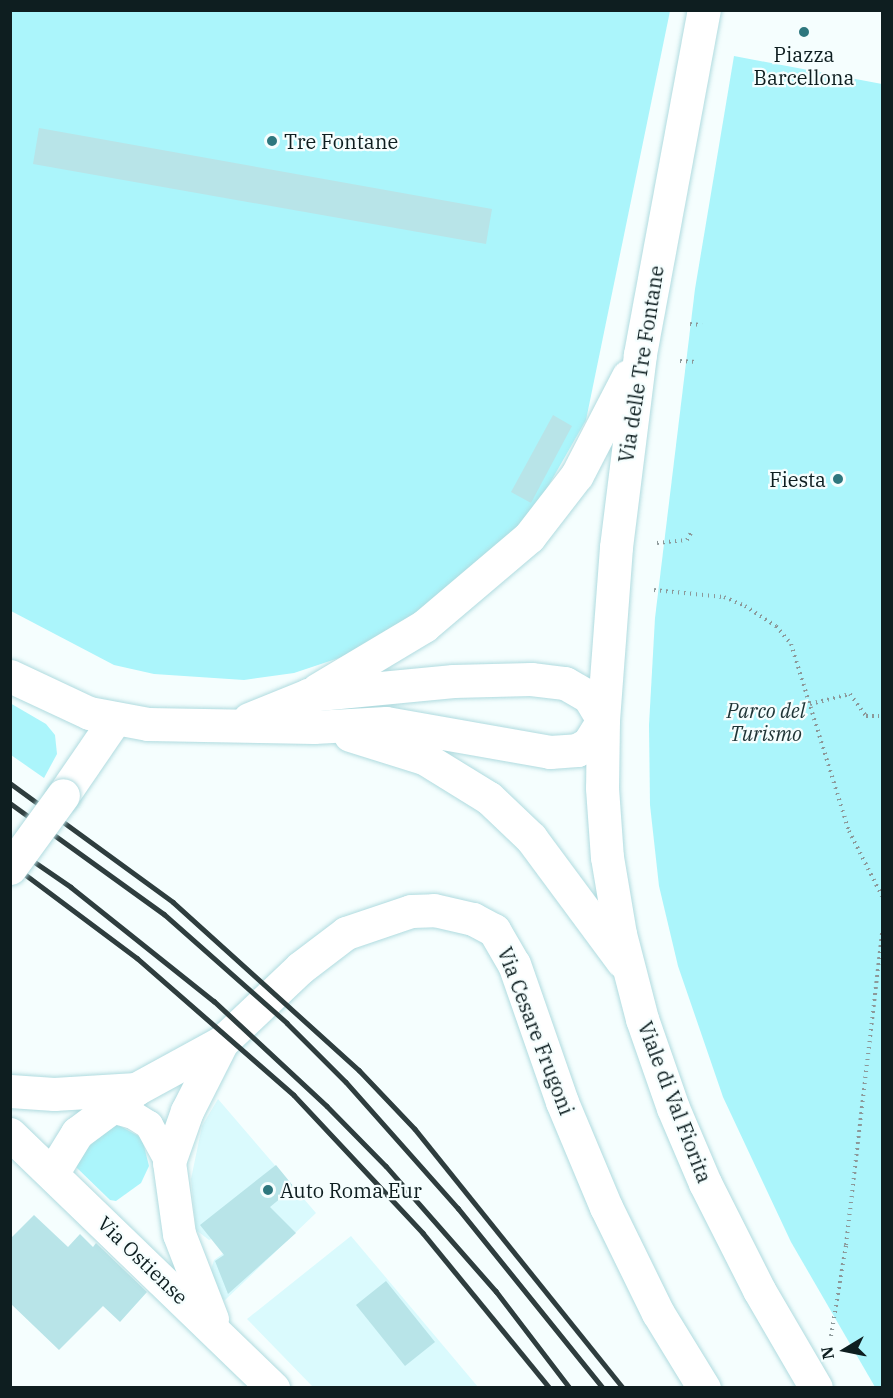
<!DOCTYPE html>
<style>
body{margin:0}
#map{position:relative;width:893px;height:1398px;overflow:hidden;background:#f5fefe;font-family:"IBM Plex Serif",serif}
div>[style]{position:absolute}
.built>*{inset:0;background:#dafafd}
.green>*{inset:0;background:#abf5fb}
.building>*{inset:0;background:#b8e4e8}
.path>*{height:4px;margin-top:-2px;transform-origin:0;background:repeating-linear-gradient(90deg,#8c9899 0 1.5px,transparent 0 6px)}
.roads{filter:drop-shadow(0 0 2px #b0dbdf) drop-shadow(0 0 2px #b0dbdf)}
.street>*{height:28px;margin:-14px;padding:0 14px;transform-origin:14px;border-radius:14px;background:#fff}
.secondary>*{height:33px;margin:-16.5px;padding:0 16.5px;transform-origin:16.5px;border-radius:16.5px;background:#fff}
.rail>*{height:4.5px;margin:-2.25px;padding:0 2.25px;transform-origin:2.25px;border-radius:2.25px;background:#2e3d3e}
.bridges{filter:drop-shadow(0 0 2px #b0dbdf) drop-shadow(0 0 2px #b0dbdf)}
.secondary-bridge>*{height:33px;margin:-16.5px;padding:0 16.5px;transform-origin:16.5px;border-radius:16.5px;background:#fff}
.dots>*{width:16px;height:16px;translate:-50% -50%;box-sizing:border-box;border:3px solid #f5fefe;border-radius:50%}
span{translate:-50% -50%;white-space:nowrap;text-align:center;line-height:1.15;-webkit-text-stroke:4.5px #f5fefe;paint-order:stroke}
.poi-label{font-size:20px;color:#0e1e20}
.left{translate:0 -50%;text-align:left}
.right{translate:-100% -50%;text-align:right}
.street-label{font-size:20px;color:#0e1e20}
.park-label{font-size:20px;color:#1e3436;font-style:italic}
.frame{position:absolute;inset:0;border:12px solid #0e1e20;pointer-events:none}
.north{position:absolute;left:815px;top:1320px;width:60px;height:60px;-webkit-text-stroke:4px #f5fefe;paint-order:stroke;rotate:260deg;font-size:16px;font-weight:700;line-height:24px;text-align:center;color:#0e1e20}
.north::after{content:'';display:block;margin:auto;width:21px;height:27px;background:#0e1e20;clip-path:polygon(50% 0,100% 100%,50% 72%,0 100%)}
</style>
<div id="map">
<div class="built">
<div style="clip-path:polygon(218px 1099px,316px 1213px,224px 1301px,210px 1273px,214px 1260px,224px 1253px,219px 1236px,209px 1240px,196px 1230px,191px 1179px,202px 1126px)"></div>
<div style="clip-path:polygon(351px 1236px,478px 1387px,313px 1387px,247px 1319px)"></div>
</div>
<div class="green">
<div style="clip-path:polygon(10px 11px,670px 11px,586px 420px,526px 525px,454px 590px,351px 654px,294px 673px,244px 680px,154px 674px,114px 665px,11px 611px)"></div>
<div style="clip-path:polygon(734px 56px,882px 84px,882px 1387px,875px 1387px,791px 1242px,723px 1097px,678px 966px,659px 886px,650px 805px,649px 725px,655px 618px,695px 289px)"></div>
<div style="clip-path:polygon(10px 703px,46px 724px,55px 735px,57px 754px,44px 778px,11px 755px)"></div>
<div style="clip-path:polygon(118px 1125px,142px 1138px,149px 1166px,141px 1183px,116px 1201px,110px 1200px,75px 1166px,75px 1157px,107px 1126px)"></div>
</div>
<div class="building">
<div style="clip-path:polygon(39px 128px,492px 209px,486px 244px,33px 164px)"></div>
<div style="clip-path:polygon(553px 415px,572px 426px,531px 503px,511px 492px)"></div>
<div style="clip-path:polygon(276px 1165px,294px 1187px,270px 1207px,296px 1233px,228px 1294px,215px 1261px,224px 1255px,200px 1225px)"></div>
<div style="clip-path:polygon(34px 1215px,68px 1247px,80px 1234px,93px 1247px,96px 1243px,147px 1292px,120px 1322px,103px 1306px,59px 1350px,10px 1303px,10px 1239px)"></div>
<div style="clip-path:polygon(386px 1281px,435px 1342px,405px 1366px,356px 1305px)"></div>
</div>
<div class="path">
<div style="left:690px;top:324px;width:12px;rotate:5deg"></div>
<div style="left:680px;top:361px;width:17px;rotate:3deg"></div>
<div style="left:657px;top:543px;width:30px;rotate:-6deg"></div>
<div style="left:687px;top:540px;width:10px;rotate:-61deg"></div>
<div style="left:654px;top:590px;width:70px;rotate:5.7deg"></div>
<div style="left:724px;top:597px;width:23px;rotate:23deg"></div>
<div style="left:745px;top:606px;width:37px;rotate:33deg"></div>
<div style="left:776px;top:626px;width:23px;rotate:50deg"></div>
<div style="left:791px;top:644px;width:196px;rotate:72.8deg"></div>
<div style="left:849px;top:831px;width:73px;rotate:63.1deg"></div>
<div style="left:810px;top:704px;width:41px;rotate:-14deg"></div>
<div style="left:850px;top:694px;width:27px;rotate:54deg"></div>
<div style="left:866px;top:716px;width:16px"></div>
<div style="left:831px;top:1336px;width:92px;rotate:-80.6deg"></div>
<div style="left:846px;top:1245px;width:315px;rotate:-83.4deg"></div>
</div>
<div class="roads">
<div class="street">
<div style="left:112px;top:1109px;width:22px;rotate:16deg"></div>
<div style="left:133px;top:1115px;width:19px;rotate:32deg"></div>
<div style="left:149px;top:1125px;width:42px;rotate:61.6deg"></div>
</div>
<div class="secondary">
<div style="left:10px;top:676px;width:87px;rotate:25.1deg"></div>
<div style="left:89px;top:713px;width:60px;rotate:10.6deg"></div>
<div style="left:148px;top:724px;width:166px;rotate:1deg"></div>
<div style="left:314px;top:727px;width:72px;rotate:-3.2deg"></div>
<div style="left:386px;top:723px;width:167px;rotate:10deg"></div>
<div style="left:550px;top:752px;width:27px;rotate:-4deg"></div>
<div style="left:577px;top:750px;width:13px;rotate:-29deg"></div>
<div style="left:588px;top:744px;width:28px;rotate:-58deg"></div>
<div style="left:603px;top:720px;width:173px;rotate:-85.7deg"></div>
<div style="left:616px;top:547px;width:194px;rotate:-82.9deg"></div>
<div style="left:640px;top:354px;width:350px;rotate:-79.5deg"></div>
<div style="left:317px;top:690px;width:125px;rotate:-30.9deg"></div>
<div style="left:424px;top:626px;width:138px;rotate:-40.3deg"></div>
<div style="left:529px;top:537px;width:78px;rotate:-52.3deg"></div>
<div style="left:577px;top:475px;width:111px;rotate:-62.7deg"></div>
<div style="left:249px;top:719px;width:64px;rotate:-22.1deg"></div>
<div style="left:308px;top:695px;width:146px;rotate:-5.5deg"></div>
<div style="left:453px;top:681px;width:78px;rotate:-1.5deg"></div>
<div style="left:531px;top:679px;width:34px;rotate:7deg"></div>
<div style="left:565px;top:683px;width:28px;rotate:30deg"></div>
<div style="left:589px;top:697px;width:27px;rotate:59deg"></div>
<div style="left:603px;top:720px;width:68px;rotate:90.8deg"></div>
<div style="left:602px;top:788px;width:69px;rotate:85.9deg"></div>
<div style="left:607px;top:857px;width:78px;rotate:80.4deg"></div>
<div style="left:620px;top:934px;width:88px;rotate:75.5deg"></div>
<div style="left:642px;top:1019px;width:94px;rotate:70.8deg"></div>
<div style="left:673px;top:1108px;width:82px;rotate:66.9deg"></div>
<div style="left:705px;top:1183px;width:120px;rotate:63.2deg"></div>
<div style="left:759px;top:1290px;width:113px;rotate:59.8deg"></div>
<div style="left:350px;top:735px;width:77px;rotate:17.3deg"></div>
<div style="left:424px;top:758px;width:76px;rotate:31.6deg"></div>
<div style="left:489px;top:798px;width:58px;rotate:43.6deg"></div>
<div style="left:531px;top:838px;width:153px;rotate:53.5deg"></div>
<div style="left:63px;top:795px;width:92px;rotate:-55.6deg"></div>
<div style="left:10px;top:1091px;width:44px;rotate:3.9deg"></div>
<div style="left:54px;top:1094px;width:82px;rotate:-3.5deg"></div>
<div style="left:136px;top:1089px;width:98px;rotate:-28.7deg"></div>
<div style="left:222px;top:1042px;width:108px;rotate:-43.5deg"></div>
<div style="left:300px;top:968px;width:58px;rotate:-37.3deg"></div>
<div style="left:346px;top:933px;width:69px;rotate:-18.7deg"></div>
<div style="left:411px;top:911px;width:23px;rotate:-2deg"></div>
<div style="left:434px;top:910px;width:40px;rotate:13deg"></div>
<div style="left:473px;top:919px;width:24px;rotate:28deg"></div>
<div style="left:494px;top:930px;width:39px;rotate:60deg"></div>
<div style="left:514px;top:964px;width:146px;rotate:70.8deg"></div>
<div style="left:562px;top:1102px;width:114px;rotate:67.3deg"></div>
<div style="left:606px;top:1207px;width:118px;rotate:63.9deg"></div>
<div style="left:658px;top:1313px;width:88px;rotate:58.5deg"></div>
<div style="left:10px;top:1134px;width:366px;rotate:44deg"></div>
<div style="left:53px;top:1172px;width:46px;rotate:-58.4deg"></div>
<div style="left:77px;top:1133px;width:72px;rotate:-36.6deg"></div>
<div style="left:212px;top:1319px;width:91px;rotate:-111.2deg"></div>
<div style="left:179px;top:1234px;width:73px;rotate:-97.9deg"></div>
<div style="left:169px;top:1162px;width:54px;rotate:-70.6deg"></div>
<div style="left:187px;top:1111px;width:77px;rotate:-63.1deg"></div>
</div>
</div>
<div class="rail">
<div style="left:10px;top:783px;width:202px;rotate:36.1deg"></div>
<div style="left:173px;top:902px;width:251px;rotate:42.1deg"></div>
<div style="left:359px;top:1070px;width:81px;rotate:46.5deg"></div>
<div style="left:415px;top:1129px;width:332px;rotate:51.2deg"></div>
<div style="left:10px;top:803px;width:190px;rotate:35.8deg"></div>
<div style="left:164px;top:914px;width:164px;rotate:41.5deg"></div>
<div style="left:287px;top:1023px;width:83px;rotate:45deg"></div>
<div style="left:346px;top:1082px;width:169px;rotate:48.4deg"></div>
<div style="left:458px;top:1208px;width:231px;rotate:51.1deg"></div>
<div style="left:10px;top:845px;width:74px;rotate:34.5deg"></div>
<div style="left:71px;top:887px;width:183px;rotate:38.6deg"></div>
<div style="left:214px;top:1001px;width:154px;rotate:42.9deg"></div>
<div style="left:327px;top:1106px;width:84px;rotate:45.5deg"></div>
<div style="left:386px;top:1166px;width:167px;rotate:48.7deg"></div>
<div style="left:496px;top:1291px;width:122px;rotate:52.7deg"></div>
<div style="left:10px;top:863px;width:159px;rotate:36.8deg"></div>
<div style="left:137px;top:958px;width:208px;rotate:41.1deg"></div>
<div style="left:294px;top:1095px;width:189px;rotate:46.9deg"></div>
<div style="left:423px;top:1233px;width:200px;rotate:50.7deg"></div>
</div>
<div class="bridges">
<div class="secondary-bridge">
<div style="left:10px;top:868px;width:90px;rotate:-54deg"></div>
</div>
</div>
<div class="dots">
<div style="left:804px;top:32px;background:#2e777e"></div>
<div style="left:272px;top:141px;background:#2e777e"></div>
<div style="left:838px;top:479px;background:#2e777e"></div>
<div style="left:268px;top:1190px;background:#2e777e"></div>
</div>
<div class="poi-label">
<span style="left:804px;top:66px">Piazza<br>Barcellona</span>
<span class="left" style="left:284px;top:141px">Tre Fontane</span>
<span class="right" style="left:826px;top:479px">Fiesta</span>
<span class="left" style="left:280px;top:1190px">Auto Roma Eur</span>
</div>
<div class="street-label">
<span style="left:641px;top:364px;rotate:-81deg">Via delle Tre Fontane</span>
<span style="left:536px;top:1031px;rotate:69deg">Via Cesare Frugoni</span>
<span style="left:675px;top:1102px;rotate:69deg">Viale di Val Fiorita</span>
<span style="left:143px;top:1260px;rotate:44deg">Via Ostiense</span>
</div>
<div class="park-label">
<span style="left:766px;top:722px">Parco del<br>Turismo</span>
</div>
<div class="frame"></div>
<div class="north">N</div>
</div>
